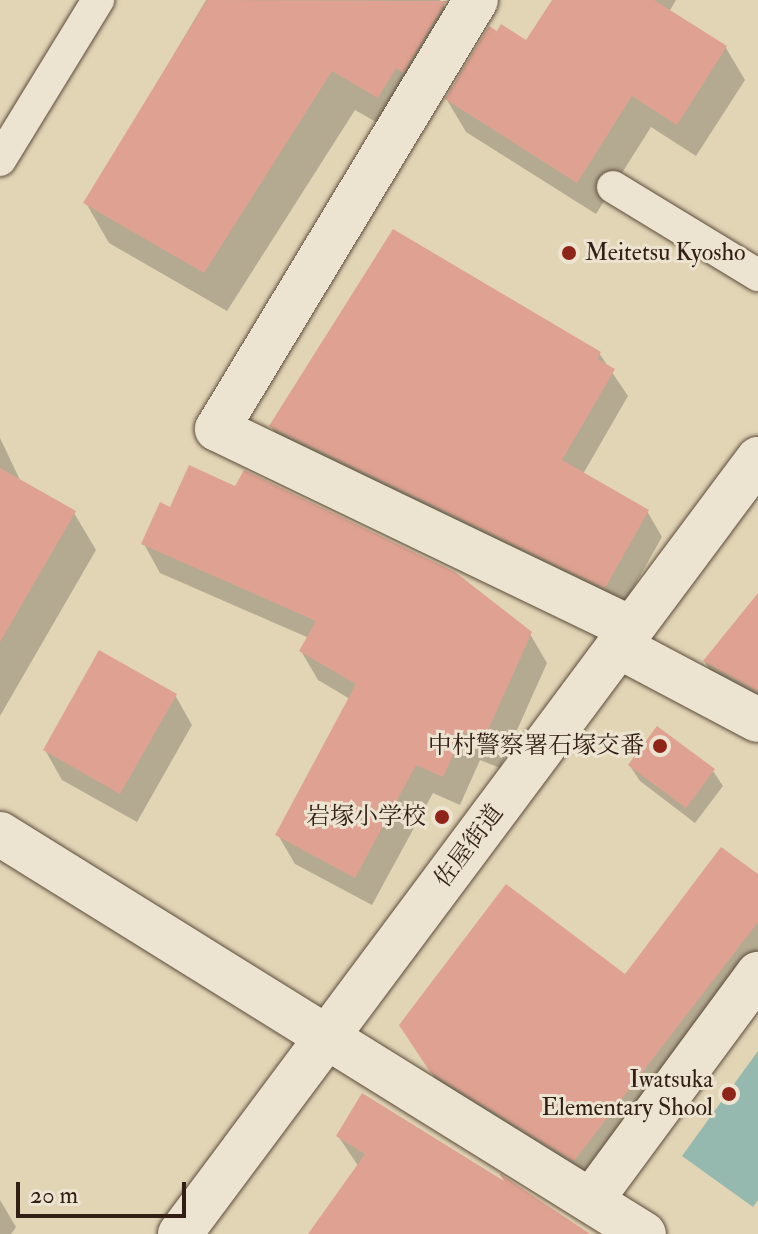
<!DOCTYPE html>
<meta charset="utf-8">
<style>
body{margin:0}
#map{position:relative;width:758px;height:1234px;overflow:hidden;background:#e2d5b6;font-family:"IM FELL Double Pica","Noto Serif JP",serif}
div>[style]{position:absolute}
.water>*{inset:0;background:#95b8af}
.shadow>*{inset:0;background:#0003}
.building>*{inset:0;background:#dfa292}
.roads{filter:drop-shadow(0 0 2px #5d4c3c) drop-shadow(0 0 2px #5d4c3c)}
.service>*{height:32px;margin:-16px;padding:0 16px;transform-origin:16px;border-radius:16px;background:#ece4d0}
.minor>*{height:44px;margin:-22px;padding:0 22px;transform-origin:22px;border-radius:22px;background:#ece4d0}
.tertiary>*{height:44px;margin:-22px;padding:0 22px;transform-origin:22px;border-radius:22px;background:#ece4d0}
.dots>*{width:22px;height:22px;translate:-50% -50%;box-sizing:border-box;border:4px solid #ece4d0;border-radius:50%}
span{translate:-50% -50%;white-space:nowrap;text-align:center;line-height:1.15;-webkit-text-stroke:6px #ece4d0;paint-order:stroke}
.poi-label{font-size:24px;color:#311e14}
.left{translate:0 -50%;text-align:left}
.right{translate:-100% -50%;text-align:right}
.street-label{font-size:24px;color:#311e14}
.scale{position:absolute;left:16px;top:1182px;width:170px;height:36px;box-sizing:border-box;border:4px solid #311e14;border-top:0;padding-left:10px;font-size:24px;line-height:28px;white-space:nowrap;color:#311e14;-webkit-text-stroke:6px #ece4d0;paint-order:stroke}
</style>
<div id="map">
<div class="water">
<div style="clip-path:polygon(758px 1051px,758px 1200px,753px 1207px,682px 1156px)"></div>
</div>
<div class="shadow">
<div style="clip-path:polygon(206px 0,440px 0,468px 43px,402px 137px,355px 110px,227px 311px,109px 243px,86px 203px)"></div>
<div style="clip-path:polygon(554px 0,676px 0,669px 12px,726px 48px,745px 80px,696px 156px,651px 127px,596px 214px,466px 132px,447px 100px,527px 43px)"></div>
<div style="clip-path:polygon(599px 353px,628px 396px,583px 474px,647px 511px,662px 537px,619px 613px,286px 452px,271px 426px)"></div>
<div style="clip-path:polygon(0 438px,21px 482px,74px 513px,96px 550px,0 716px)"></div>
<div style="clip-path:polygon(144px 544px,530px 634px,547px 663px,500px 768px,480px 760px,460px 805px,433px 793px,372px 905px,295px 864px,278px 835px,350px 699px,318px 680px,301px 651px,309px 638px,160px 573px)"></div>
<div style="clip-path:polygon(758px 596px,758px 710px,722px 690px,705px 662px)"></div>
<div style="clip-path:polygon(175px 695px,192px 725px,137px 822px,62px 780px,45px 750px)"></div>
<div style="clip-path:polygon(630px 766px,713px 771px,723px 786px,695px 823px,640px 781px)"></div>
<div style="clip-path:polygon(758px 877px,758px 979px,593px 1193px,452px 1105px,401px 1025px,626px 977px)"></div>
<div style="clip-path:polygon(338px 1136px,582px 1234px,336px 1234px,359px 1167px)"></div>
<div style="clip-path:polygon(0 1200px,16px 1227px,11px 1234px,0 1234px)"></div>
</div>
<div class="building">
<div style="clip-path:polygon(207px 0,446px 1px,403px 73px,396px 68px,378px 98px,332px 71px,204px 273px,83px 203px)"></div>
<div style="clip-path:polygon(552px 0,654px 0,727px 46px,677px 125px,632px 96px,577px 183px,445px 99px,489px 26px,497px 31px,501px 24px,526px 40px)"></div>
<div style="clip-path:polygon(393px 229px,601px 352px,597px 359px,615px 369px,562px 460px,649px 510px,605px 588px,269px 426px)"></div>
<div style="clip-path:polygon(189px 465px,235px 486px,244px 470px,455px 572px,532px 632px,483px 741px,464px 732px,443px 777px,416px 765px,355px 878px,275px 835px,356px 684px,299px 651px,316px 621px,141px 544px,160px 502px,170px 507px)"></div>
<div style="clip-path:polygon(0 468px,76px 511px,0 642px)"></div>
<div style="clip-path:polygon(758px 593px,758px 691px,703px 661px)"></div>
<div style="clip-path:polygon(99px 650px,177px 694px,120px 794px,43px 750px)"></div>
<div style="clip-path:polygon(657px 726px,715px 769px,686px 808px,628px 765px)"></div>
<div style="clip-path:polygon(721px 847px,758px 874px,758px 922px,574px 1161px,430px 1072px,399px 1025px,506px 884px,625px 974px)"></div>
<div style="clip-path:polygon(362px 1093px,504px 1181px,499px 1173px,590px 1234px,308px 1234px,365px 1154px,336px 1136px)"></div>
</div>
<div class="roads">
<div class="service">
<div style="left:0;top:160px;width:188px;rotate:-58.5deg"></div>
<div style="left:613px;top:187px;width:170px;rotate:31.3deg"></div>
</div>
<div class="minor">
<div style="left:476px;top:0;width:501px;rotate:121.12deg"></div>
<div style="left:217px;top:429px;width:458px;rotate:25.7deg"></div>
<div style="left:618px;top:646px;width:158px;rotate:27.9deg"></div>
<div style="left:0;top:834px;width:758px;rotate:31.85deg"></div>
<div style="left:592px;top:1199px;width:280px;rotate:-53.6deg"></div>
</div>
<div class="tertiary">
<div style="left:180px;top:1234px;width:967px;rotate:-53.28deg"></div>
</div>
</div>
<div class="dots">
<div style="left:569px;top:253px;background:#8f2418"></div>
<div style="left:660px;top:746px;background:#8f2418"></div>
<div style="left:442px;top:817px;background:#8f2418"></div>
<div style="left:729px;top:1094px;background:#8f2418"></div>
</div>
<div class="poi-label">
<span class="left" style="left:585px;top:253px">Meitetsu Kyosho</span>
<span class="right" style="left:644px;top:746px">中村警察署石塚交番</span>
<span class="right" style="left:426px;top:817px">岩塚小学校</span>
<span class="right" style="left:713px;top:1094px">Iwatsuka<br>Elementary Shool</span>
</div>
<div class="street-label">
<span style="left:469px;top:846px;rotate:-53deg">佐屋街道</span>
</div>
<div class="scale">20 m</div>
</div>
